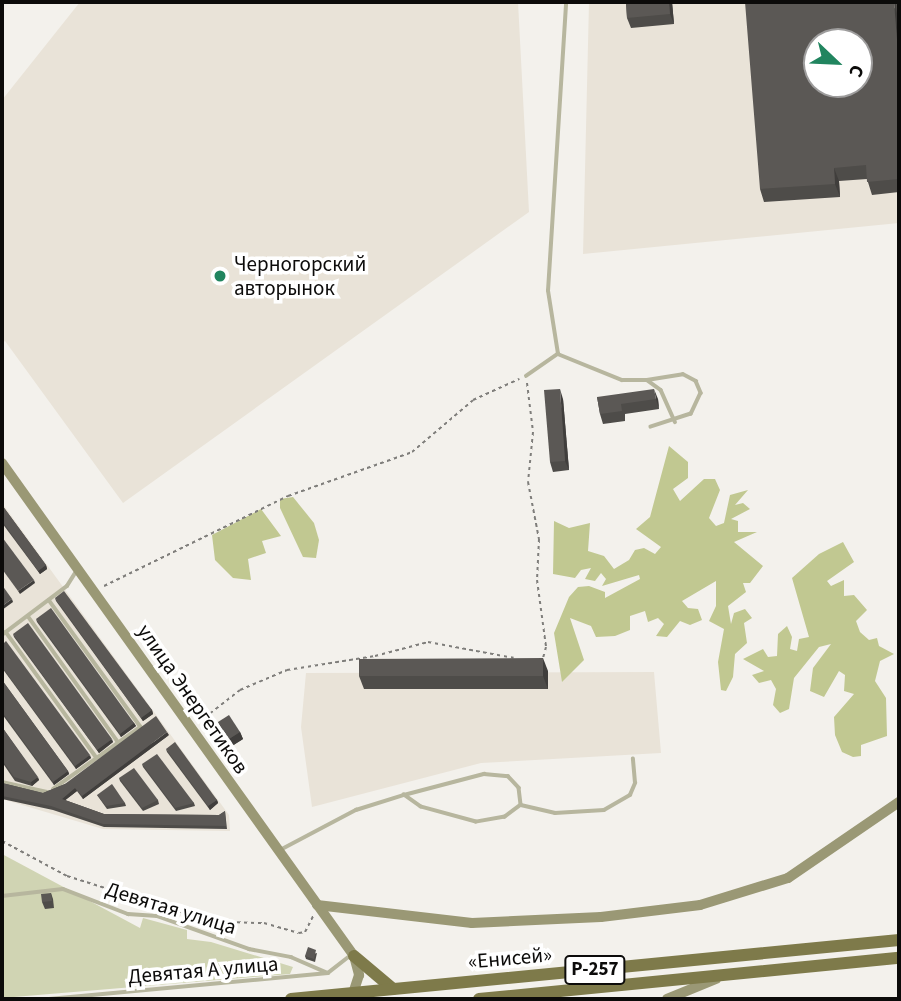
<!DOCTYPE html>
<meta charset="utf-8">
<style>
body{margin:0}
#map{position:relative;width:901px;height:1001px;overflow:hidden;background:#f3f1ec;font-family:"Source Sans 3",sans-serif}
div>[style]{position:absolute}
.built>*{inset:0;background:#e9e3d8}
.green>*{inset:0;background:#d0d4b3}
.forest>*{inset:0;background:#c1c891}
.path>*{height:2px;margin-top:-1px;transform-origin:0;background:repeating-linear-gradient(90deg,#7f7e7b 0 3.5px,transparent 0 7px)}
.service>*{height:3.5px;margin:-1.75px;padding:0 1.75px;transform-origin:1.75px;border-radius:1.75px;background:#b7b69e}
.secondary>*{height:10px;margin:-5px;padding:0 5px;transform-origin:5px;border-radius:5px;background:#9a9875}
.trunk>*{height:12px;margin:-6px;padding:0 6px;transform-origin:6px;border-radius:6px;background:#7e7a4a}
.wall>*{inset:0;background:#4e4c49}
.shaded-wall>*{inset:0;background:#403e3c}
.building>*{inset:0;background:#5b5855}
.dots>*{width:19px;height:19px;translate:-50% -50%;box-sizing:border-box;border:4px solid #fff;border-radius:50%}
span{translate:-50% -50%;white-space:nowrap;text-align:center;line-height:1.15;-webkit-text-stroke:7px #fff;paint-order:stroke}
.shield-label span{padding:2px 5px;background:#fff;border:2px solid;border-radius:5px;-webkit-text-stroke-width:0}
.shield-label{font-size:19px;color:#0c0b0a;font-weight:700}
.poi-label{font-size:21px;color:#0c0b0a}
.left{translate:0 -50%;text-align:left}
.street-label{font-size:21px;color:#0c0b0a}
.frame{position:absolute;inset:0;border:4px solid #0c0b0a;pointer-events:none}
.north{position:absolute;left:803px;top:28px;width:70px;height:70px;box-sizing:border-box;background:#fff;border:2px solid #9e9d9d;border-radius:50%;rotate:113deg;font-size:19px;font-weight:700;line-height:28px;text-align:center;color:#0c0b0a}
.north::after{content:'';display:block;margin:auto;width:24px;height:32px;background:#21855f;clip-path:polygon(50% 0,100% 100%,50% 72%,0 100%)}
</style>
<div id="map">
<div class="built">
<div style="clip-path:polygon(80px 2px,518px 2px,529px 212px,123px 503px,5px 341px,2px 343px,2px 100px)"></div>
<div style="clip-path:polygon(evenodd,589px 2px,899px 2px,899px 223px,583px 254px,589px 2px,817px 42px,859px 42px,859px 84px,817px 84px,817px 42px)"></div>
<div style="clip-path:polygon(2px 503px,229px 815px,230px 831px,103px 829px,2px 799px)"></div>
<div style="clip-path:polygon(654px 672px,661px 753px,481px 763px,312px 807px,301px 727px,306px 673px)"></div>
</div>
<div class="green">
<div style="clip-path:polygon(2px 854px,140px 928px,143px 918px,187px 930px,187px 939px,211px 942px,293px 967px,290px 974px,2px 998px)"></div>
</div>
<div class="forest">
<div style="clip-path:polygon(669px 446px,688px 462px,688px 478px,673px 489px,680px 501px,704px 479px,715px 479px,720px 490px,709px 518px,716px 526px,724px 523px,730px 495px,748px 490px,735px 505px,743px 503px,750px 509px,731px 519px,738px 521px,738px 532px,757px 532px,734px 542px,763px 566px,750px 583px,743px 583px,746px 592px,728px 606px,731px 624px,734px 613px,745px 609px,752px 618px,744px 623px,747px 643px,735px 654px,733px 677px,726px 691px,721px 690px,718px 662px,724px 629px,709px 621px,716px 606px,716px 581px,682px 601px,688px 608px,698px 609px,702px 620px,690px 625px,680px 621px,667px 637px,656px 636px,664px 624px,658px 618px,648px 622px,645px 611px,630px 616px,630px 630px,615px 636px,596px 637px,591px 626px,570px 618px,584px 660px,562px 682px,554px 633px,569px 597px,578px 587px,589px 586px,605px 592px,605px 598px,640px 579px,639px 575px,602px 586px,606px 579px,601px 573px,595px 581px,585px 579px,591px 568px,581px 570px,575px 578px,553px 574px,554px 521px,569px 528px,590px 523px,588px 551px,604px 556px,614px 569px,629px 560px,635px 550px,644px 548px,655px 554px,661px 547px,636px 529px,650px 517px)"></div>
<div style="clip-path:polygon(293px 497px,314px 523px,319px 540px,316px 558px,303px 557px,280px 508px,280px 499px)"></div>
<div style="clip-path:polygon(261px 509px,281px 536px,262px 541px,266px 553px,248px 559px,251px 580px,233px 578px,215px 560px,212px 535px)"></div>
<div style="clip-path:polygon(843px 542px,854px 562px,827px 581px,831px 586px,844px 580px,844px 596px,854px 595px,867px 610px,856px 621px,860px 632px,869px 640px,877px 638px,879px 646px,894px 654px,880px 661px,875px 681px,886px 698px,887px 736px,861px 745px,861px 756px,853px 757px,842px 752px,835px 735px,834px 717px,854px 694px,844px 691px,845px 675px,839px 671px,824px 697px,810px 691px,813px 668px,831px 644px,819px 647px,794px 678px,789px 709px,780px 713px,773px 705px,776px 689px,771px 680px,759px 683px,752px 675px,764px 671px,743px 659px,763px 649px,768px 657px,777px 656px,778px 634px,787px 626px,792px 637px,790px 649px,797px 651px,799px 639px,809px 637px,792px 578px,819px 554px)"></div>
</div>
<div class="path">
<div style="left:527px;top:383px;width:49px;rotate:83deg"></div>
<div style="left:533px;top:432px;width:50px;rotate:95.7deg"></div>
<div style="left:528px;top:482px;width:58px;rotate:79.1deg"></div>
<div style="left:539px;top:539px;width:41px;rotate:92.8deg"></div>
<div style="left:537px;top:580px;width:68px;rotate:82.3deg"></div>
<div style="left:546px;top:647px;width:11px;rotate:105deg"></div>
<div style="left:104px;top:586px;width:205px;rotate:-26.1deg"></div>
<div style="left:288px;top:496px;width:132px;rotate:-19.5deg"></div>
<div style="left:412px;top:452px;width:80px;rotate:-40.4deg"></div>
<div style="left:473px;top:400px;width:51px;rotate:-24.5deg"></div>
<div style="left:199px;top:722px;width:52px;rotate:-38deg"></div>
<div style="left:240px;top:690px;width:51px;rotate:-23.1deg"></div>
<div style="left:287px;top:670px;width:89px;rotate:-9deg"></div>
<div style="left:375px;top:656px;width:55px;rotate:-14.8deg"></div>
<div style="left:428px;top:642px;width:87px;rotate:10.5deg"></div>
<div style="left:2px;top:841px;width:74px;rotate:28.3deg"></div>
<div style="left:67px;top:876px;width:123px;rotate:17.5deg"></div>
<div style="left:184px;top:913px;width:47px;rotate:11.1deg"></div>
<div style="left:230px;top:922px;width:34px;rotate:2deg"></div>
<div style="left:264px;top:923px;width:36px;rotate:16deg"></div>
<div style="left:299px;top:933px;width:6px;rotate:-9deg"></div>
<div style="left:305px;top:932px;width:18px;rotate:-63deg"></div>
</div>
<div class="service">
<div style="left:558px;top:354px;width:69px;rotate:22.1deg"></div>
<div style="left:622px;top:380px;width:25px"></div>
<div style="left:647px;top:380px;width:17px;rotate:36deg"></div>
<div style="left:661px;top:390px;width:35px;rotate:66deg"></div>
<div style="left:526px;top:376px;width:39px;rotate:-35deg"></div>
<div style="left:558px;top:354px;width:64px;rotate:-99deg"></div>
<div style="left:548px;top:291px;width:290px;rotate:-86.4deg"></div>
<div style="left:647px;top:380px;width:36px;rotate:-9deg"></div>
<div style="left:683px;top:374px;width:15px;rotate:28deg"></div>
<div style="left:696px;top:381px;width:13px;rotate:67deg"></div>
<div style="left:701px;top:393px;width:23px;rotate:115deg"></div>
<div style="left:691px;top:414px;width:42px;rotate:162deg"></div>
<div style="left:49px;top:600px;width:157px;rotate:54.1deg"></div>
<div style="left:141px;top:727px;width:107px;rotate:144.5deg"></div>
<div style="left:28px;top:616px;width:156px;rotate:54.4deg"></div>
<div style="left:6px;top:632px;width:155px;rotate:54.2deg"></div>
<div style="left:2px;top:635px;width:81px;rotate:-37deg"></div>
<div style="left:67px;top:586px;width:19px;rotate:-58deg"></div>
<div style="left:2px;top:782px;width:47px;rotate:12.3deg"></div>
<div style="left:521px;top:805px;width:35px;rotate:13deg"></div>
<div style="left:555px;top:813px;width:49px;rotate:-3.5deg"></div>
<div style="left:604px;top:810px;width:30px;rotate:-30deg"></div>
<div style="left:630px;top:795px;width:13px;rotate:-67deg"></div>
<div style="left:635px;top:783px;width:24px;rotate:-95deg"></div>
<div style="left:282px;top:849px;width:84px;rotate:-27.8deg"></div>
<div style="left:356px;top:810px;width:50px;rotate:-17.4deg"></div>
<div style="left:404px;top:795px;width:83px;rotate:-14.7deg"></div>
<div style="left:484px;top:774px;width:24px;rotate:5deg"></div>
<div style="left:508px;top:776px;width:16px;rotate:47deg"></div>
<div style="left:519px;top:788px;width:17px;rotate:83deg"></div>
<div style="left:521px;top:805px;width:20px;rotate:143deg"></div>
<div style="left:505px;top:817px;width:29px;rotate:170deg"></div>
<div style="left:476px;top:822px;width:57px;rotate:-164.7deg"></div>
<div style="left:421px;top:807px;width:21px;rotate:-145deg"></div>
<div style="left:2px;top:896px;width:61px;rotate:-6.5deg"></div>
<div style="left:63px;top:889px;width:70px;rotate:21deg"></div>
<div style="left:128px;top:914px;width:29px;rotate:4deg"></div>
<div style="left:157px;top:916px;width:98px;rotate:19.7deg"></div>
<div style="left:249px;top:949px;width:43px;rotate:10.8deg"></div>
<div style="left:291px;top:957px;width:40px;rotate:23.4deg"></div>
<div style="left:49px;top:999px;width:280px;rotate:-5.3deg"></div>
<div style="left:328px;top:973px;width:29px;rotate:-38deg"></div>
</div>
<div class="secondary">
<div style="left:2px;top:463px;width:606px;rotate:54.47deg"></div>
<div style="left:354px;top:956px;width:20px;rotate:75deg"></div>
<div style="left:359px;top:975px;width:19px;rotate:108deg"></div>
<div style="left:317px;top:905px;width:156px;rotate:6.6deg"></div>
<div style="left:472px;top:923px;width:129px;rotate:-2.7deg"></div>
<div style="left:601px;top:917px;width:100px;rotate:-6.9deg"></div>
<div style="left:700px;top:905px;width:92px;rotate:-17.1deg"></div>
<div style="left:788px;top:878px;width:135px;rotate:-34.4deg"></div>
<div style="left:667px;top:999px;width:53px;rotate:-22.2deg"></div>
</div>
<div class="trunk">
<div style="left:354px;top:956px;width:51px;rotate:40.2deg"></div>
<div style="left:291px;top:999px;width:611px;rotate:-5.54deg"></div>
<div style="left:479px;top:999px;width:422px;rotate:-5.6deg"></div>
</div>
<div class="wall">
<div style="clip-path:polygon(626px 2px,672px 2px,674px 24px,631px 28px,627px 18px)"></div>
<div style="clip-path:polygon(899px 2px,899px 192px,872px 195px,867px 179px,839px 181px,840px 197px,764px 202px,760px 189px)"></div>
<div style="clip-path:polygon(597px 397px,658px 399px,659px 409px,625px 414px,625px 421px,603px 424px,600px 414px)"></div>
<div style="clip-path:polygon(563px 399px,569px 470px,553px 472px,550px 462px)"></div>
<div style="clip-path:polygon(2px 505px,46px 565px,47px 569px,40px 574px,2px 523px)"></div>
<div style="clip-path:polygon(55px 598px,152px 710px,153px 714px,143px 721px,56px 601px)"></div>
<div style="clip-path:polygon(36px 619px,134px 723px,136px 726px,121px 737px,37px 622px)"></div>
<div style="clip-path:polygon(13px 634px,113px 742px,99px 753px,14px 637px)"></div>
<div style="clip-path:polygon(2px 645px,91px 758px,76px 769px,2px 668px)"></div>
<div style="clip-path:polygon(548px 671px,548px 689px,364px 689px,359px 676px)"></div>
<div style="clip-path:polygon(2px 680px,68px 771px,69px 774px,54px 785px,2px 714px)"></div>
<div style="clip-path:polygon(218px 722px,240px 732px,243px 739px,232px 746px,221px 728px)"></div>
<div style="clip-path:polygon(2px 727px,39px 780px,32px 786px,15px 781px,2px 762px)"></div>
<div style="clip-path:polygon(169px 735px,83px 799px,77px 791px,65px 800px,104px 814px,219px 815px,225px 811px,227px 829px,104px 827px,53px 810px,2px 799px,2px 783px,43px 793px,65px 784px)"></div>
<div style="clip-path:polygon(166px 749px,217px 800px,218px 803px,210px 810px,167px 752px)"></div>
<div style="clip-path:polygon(142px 764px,194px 803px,195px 806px,176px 811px,143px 767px)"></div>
<div style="clip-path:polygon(119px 778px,158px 800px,159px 804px,143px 811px,120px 781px)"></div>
<div style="clip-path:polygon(97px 795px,125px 803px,126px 806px,107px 809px)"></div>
<div style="clip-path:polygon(51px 893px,53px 899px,54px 908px,45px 909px,42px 902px)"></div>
<div style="clip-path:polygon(317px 953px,315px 962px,306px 959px,305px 956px)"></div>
</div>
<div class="shaded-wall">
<div style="clip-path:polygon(669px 2px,672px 2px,674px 24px,670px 14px)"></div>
<div style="clip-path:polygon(894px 2px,897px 2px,899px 25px,899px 65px)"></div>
<div style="clip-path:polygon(834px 168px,839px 181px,840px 197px,835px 184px)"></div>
<div style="clip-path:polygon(560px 389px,563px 399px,569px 470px,565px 461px)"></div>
<div style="clip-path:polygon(654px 389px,658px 399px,659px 409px,656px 399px)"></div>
<div style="clip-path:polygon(46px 565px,47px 569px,40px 574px,38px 571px)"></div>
<div style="clip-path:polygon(34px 580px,35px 583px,20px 594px,18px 591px)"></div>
<div style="clip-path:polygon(12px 599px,13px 602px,2px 610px,2px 606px)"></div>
<div style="clip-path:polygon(543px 658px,548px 671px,548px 689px,543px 676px)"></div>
<div style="clip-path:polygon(152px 710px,153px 714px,143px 721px,141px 718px)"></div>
<div style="clip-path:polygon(134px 723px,136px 726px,121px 737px,120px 734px)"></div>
<div style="clip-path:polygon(167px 732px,169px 735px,83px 799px,82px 796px)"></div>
<div style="clip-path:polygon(240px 732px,243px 739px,232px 746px,229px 739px)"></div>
<div style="clip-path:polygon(112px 739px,113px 742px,99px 753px,97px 750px)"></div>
<div style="clip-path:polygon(90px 755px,91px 758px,76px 769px,75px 766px)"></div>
<div style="clip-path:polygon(68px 771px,69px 774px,54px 785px,53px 782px)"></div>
<div style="clip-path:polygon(38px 777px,39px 780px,32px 786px,31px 782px)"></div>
<div style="clip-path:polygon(75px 788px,77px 791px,63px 802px,62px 799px)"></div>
<div style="clip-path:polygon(217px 800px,218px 803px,210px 810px,208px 806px)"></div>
</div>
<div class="building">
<div style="clip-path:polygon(626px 2px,669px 2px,670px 14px,627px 18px)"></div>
<div style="clip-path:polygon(evenodd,745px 2px,894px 2px,899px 65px,899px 179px,867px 182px,866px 165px,834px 168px,835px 184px,760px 189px,745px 2px,817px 42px,859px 42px,859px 84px,817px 84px,817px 42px)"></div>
<div style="clip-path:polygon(896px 2px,899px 2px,899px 36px)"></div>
<div style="clip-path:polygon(560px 389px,565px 461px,550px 462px,544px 390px)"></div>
<div style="clip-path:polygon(654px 389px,656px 399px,621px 404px,622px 411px,600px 414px,597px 397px)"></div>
<div style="clip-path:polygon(2px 505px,46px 565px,38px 571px,2px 521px)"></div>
<div style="clip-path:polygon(2px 537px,34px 580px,18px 591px,2px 569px)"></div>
<div style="clip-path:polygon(2px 585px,12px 599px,2px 606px)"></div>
<div style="clip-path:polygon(64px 591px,152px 710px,141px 718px,55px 598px)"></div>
<div style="clip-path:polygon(51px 608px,134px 723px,120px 734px,36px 619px)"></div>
<div style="clip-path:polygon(28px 623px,112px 739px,97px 750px,13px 634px)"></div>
<div style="clip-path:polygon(6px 641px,90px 755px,75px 766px,2px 667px,2px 645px)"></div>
<div style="clip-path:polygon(543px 658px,543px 676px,359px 676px,359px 659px)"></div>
<div style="clip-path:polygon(2px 680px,68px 771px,53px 782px,2px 712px)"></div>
<div style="clip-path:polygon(229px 715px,240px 732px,229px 739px,218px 722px)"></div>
<div style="clip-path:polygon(156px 716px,167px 732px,82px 796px,75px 788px,62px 799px,104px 814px,219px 815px,225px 811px,226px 826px,103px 824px,51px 806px,2px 796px,2px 783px,43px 793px,65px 784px)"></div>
<div style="clip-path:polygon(2px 727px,38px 777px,31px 782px,14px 777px,2px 760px)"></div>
<div style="clip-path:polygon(175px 742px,217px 800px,208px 806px,166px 749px)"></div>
<div style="clip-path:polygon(157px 754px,194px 803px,175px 808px,142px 764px)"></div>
<div style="clip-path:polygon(134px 768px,158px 800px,142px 808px,119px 778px)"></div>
<div style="clip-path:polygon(112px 784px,125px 803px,106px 806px,97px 795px)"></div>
<div style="clip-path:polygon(51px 893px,52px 901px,42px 902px,41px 894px)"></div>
<div style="clip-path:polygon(308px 947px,316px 950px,314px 959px,305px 956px)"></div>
</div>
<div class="dots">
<div style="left:220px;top:276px;background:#21855f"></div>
</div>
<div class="shield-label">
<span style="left:595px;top:970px">Р-257</span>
</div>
<div class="poi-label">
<span class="left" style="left:234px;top:276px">Черногорский<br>авторынок</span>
</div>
<div class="street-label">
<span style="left:193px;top:699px;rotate:55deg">улица Энергетиков</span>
<span style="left:171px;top:908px;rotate:17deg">Девятая улица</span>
<span style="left:510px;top:958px;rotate:-5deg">«Енисей»</span>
<span style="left:203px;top:970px;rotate:-5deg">Девятая А улица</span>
</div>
<div class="frame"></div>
<div class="north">С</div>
</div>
